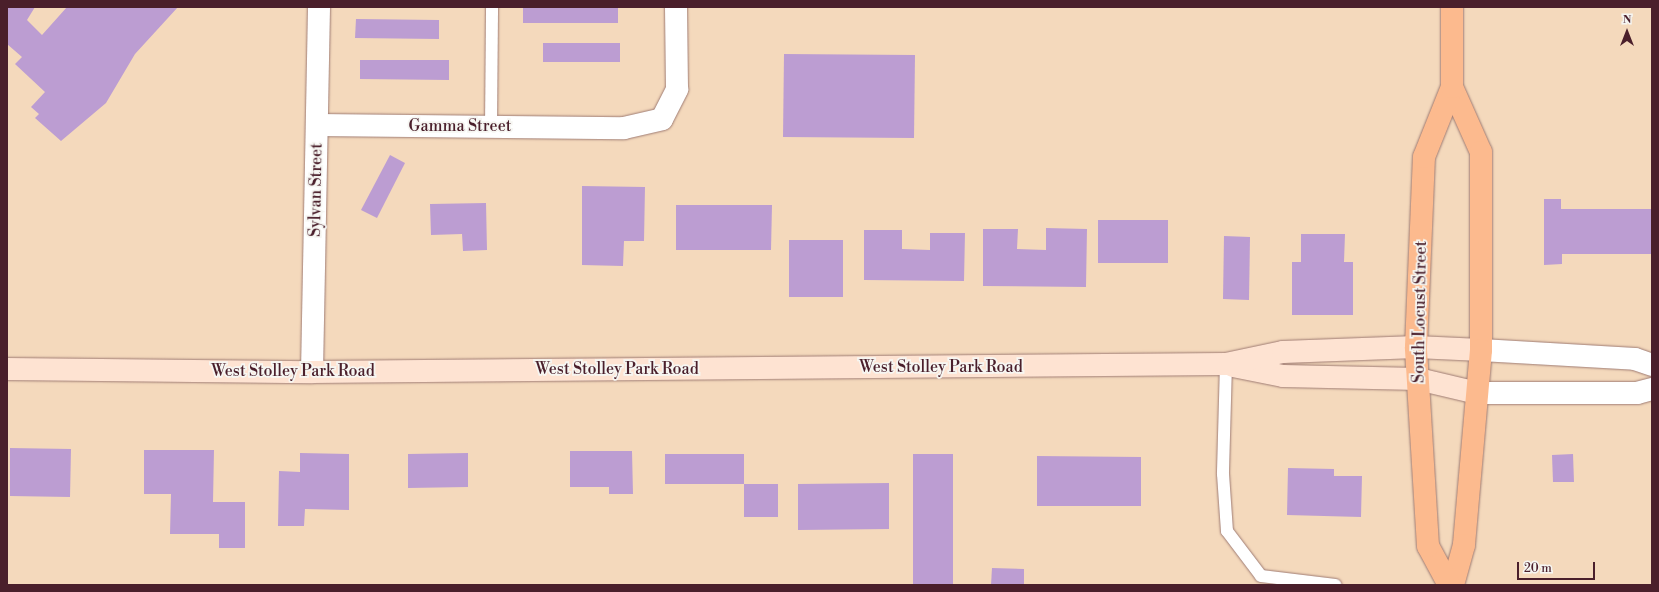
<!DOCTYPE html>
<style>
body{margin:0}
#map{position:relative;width:1659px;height:592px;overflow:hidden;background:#f4d9bc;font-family:"Libre Bodoni",serif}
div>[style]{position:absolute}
.building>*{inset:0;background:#bc9dd2}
.roads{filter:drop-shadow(0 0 1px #9f7c74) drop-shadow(0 0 1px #9f7c74)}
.service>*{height:12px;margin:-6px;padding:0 6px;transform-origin:6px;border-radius:6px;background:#fff}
.minor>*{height:22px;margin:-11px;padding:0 11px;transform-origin:11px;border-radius:11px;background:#fff}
.tertiary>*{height:22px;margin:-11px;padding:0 11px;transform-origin:11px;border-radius:11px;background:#fff}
.secondary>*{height:22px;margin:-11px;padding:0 11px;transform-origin:11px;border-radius:11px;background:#fee3d2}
.primary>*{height:22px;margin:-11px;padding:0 11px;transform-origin:11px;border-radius:11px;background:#fcba8e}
span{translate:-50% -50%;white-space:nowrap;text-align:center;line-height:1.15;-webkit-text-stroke:3.5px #f6f6f2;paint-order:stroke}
.street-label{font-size:16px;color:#4a1f2b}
.frame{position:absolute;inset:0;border:8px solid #4a1f2b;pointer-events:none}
.north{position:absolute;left:1607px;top:12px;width:40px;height:40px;-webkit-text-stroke:3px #f6f6f2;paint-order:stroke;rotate:0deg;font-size:11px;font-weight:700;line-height:16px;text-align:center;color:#4a1f2b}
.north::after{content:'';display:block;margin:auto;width:14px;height:18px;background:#4a1f2b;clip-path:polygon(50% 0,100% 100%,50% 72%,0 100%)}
.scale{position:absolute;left:1517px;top:562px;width:78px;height:18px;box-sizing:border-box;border:2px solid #4a1f2b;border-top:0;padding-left:5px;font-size:12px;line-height:14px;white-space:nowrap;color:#4a1f2b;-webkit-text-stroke:3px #f6f6f2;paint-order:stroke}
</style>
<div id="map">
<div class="building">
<div style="clip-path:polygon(7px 7px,35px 7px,27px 20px,42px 35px,67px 7px,178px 7px,135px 54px,106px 103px,61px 141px,35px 118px,39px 114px,31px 107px,45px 92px,15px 64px,22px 57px,7px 44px)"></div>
<div style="clip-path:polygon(523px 7px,618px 7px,618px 23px,523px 23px)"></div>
<div style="clip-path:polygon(356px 19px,439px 20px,439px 39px,355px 38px)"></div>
<div style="clip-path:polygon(543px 43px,620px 43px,620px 62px,543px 62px)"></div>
<div style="clip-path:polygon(784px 54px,915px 55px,914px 138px,783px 137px)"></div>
<div style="clip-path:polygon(360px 60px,449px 60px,449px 80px,360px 79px)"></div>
<div style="clip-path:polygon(390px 155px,405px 163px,377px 218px,361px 210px)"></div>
<div style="clip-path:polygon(582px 186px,645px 187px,644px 241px,624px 241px,623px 266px,582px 265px)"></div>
<div style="clip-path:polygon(1544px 199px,1561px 199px,1561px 209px,1652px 209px,1652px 254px,1562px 254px,1562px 264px,1544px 265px)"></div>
<div style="clip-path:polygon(486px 203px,487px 250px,463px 251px,462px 234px,431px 235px,430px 204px)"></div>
<div style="clip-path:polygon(676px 205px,772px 205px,771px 250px,676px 250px)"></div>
<div style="clip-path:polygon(1098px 220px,1168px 220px,1168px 263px,1098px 263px)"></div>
<div style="clip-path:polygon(1046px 228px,1087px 229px,1086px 287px,983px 286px,983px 229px,1018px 229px,1017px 249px,1046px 250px)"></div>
<div style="clip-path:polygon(864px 230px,902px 230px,902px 249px,930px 250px,930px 233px,965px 233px,964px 281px,864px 280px)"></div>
<div style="clip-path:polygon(1301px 234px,1345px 234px,1344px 262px,1353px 262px,1353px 315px,1292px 315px,1292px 262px,1301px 262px)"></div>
<div style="clip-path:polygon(1224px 236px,1250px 237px,1249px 300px,1223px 299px)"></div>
<div style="clip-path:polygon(789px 240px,843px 240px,843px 297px,789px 297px)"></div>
<div style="clip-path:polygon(10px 448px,71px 449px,70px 497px,10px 496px)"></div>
<div style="clip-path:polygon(144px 450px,214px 450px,213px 502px,245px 502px,245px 548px,219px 548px,219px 534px,170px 534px,171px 494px,144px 494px)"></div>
<div style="clip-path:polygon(570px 451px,632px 451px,633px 494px,609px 494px,609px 487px,570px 487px)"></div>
<div style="clip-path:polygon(300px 453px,349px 454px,349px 510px,305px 509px,304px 526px,278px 526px,279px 471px,300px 472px)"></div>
<div style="clip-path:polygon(468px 453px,468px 487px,408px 488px,408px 454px)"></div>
<div style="clip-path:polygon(665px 454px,744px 454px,744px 484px,665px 484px)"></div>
<div style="clip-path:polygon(913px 454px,953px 454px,953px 585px,913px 585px)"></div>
<div style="clip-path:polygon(1573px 454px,1574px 482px,1553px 482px,1552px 455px)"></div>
<div style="clip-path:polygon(1037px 456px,1141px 457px,1141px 506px,1037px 506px)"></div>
<div style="clip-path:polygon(1288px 468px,1334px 469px,1334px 476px,1362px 476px,1361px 517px,1287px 515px)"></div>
<div style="clip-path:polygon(889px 483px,889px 529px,798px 530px,798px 484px)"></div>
<div style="clip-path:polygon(744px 484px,778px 484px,778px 517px,744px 517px)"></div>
<div style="clip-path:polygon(992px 568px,1024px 569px,1024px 585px,991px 585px)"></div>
</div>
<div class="roads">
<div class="service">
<div style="left:491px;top:127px;width:120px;rotate:-89.5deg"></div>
<div style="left:1226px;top:364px;width:110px;rotate:91.6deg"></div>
<div style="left:1223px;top:474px;width:57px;rotate:86deg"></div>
<div style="left:1227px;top:531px;width:56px;rotate:52.9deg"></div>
<div style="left:1261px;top:576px;width:75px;rotate:6.9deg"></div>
</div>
<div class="minor">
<div style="left:317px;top:125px;width:307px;rotate:0.6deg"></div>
<div style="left:624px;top:128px;width:39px;rotate:-13deg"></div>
<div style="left:662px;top:119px;width:34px;rotate:-63deg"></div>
<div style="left:677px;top:89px;width:82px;rotate:-90.7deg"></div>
<div style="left:312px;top:372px;width:365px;rotate:-88.9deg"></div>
</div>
<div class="tertiary">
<div style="left:1481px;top:350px;width:154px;rotate:3.3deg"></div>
<div style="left:1635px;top:359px;width:18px;rotate:19deg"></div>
<div style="left:1477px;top:393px;width:160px"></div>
<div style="left:1637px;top:393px;width:16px;rotate:-15deg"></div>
</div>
<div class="secondary">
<div style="left:1233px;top:366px;width:51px;rotate:11.3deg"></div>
<div style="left:1283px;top:376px;width:135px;rotate:1.3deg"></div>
<div style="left:1418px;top:379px;width:61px;rotate:13.3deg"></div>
<div style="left:7px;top:369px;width:305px;rotate:0.6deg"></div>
<div style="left:312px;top:372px;width:914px;rotate:-0.5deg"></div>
<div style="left:1226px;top:364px;width:58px;rotate:-11.9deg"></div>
<div style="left:1283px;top:352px;width:133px;rotate:-2.2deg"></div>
<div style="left:1416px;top:347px;width:65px;rotate:2.6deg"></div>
</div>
<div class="primary">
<div style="left:1452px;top:87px;width:71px;rotate:66deg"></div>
<div style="left:1481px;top:152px;width:198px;rotate:90deg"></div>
<div style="left:1481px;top:350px;width:196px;rotate:95deg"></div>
<div style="left:1464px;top:545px;width:41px;rotate:105.4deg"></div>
<div style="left:1449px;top:585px;width:44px;rotate:-118.3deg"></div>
<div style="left:1428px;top:546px;width:199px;rotate:-93.5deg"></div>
<div style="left:1416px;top:347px;width:190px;rotate:-87.6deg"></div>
<div style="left:1424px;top:157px;width:75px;rotate:-68.2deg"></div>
<div style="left:1452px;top:87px;width:80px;rotate:-90deg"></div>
</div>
</div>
<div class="street-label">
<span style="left:460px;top:126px">Gamma Street</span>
<span style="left:316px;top:190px;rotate:-89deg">Sylvan Street</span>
<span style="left:1420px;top:312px;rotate:-89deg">South Locust Street</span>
<span style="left:941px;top:367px">West Stolley Park Road</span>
<span style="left:617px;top:369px">West Stolley Park Road</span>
<span style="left:293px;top:371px">West Stolley Park Road</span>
</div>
<div class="frame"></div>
<div class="north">N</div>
<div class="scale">20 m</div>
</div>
